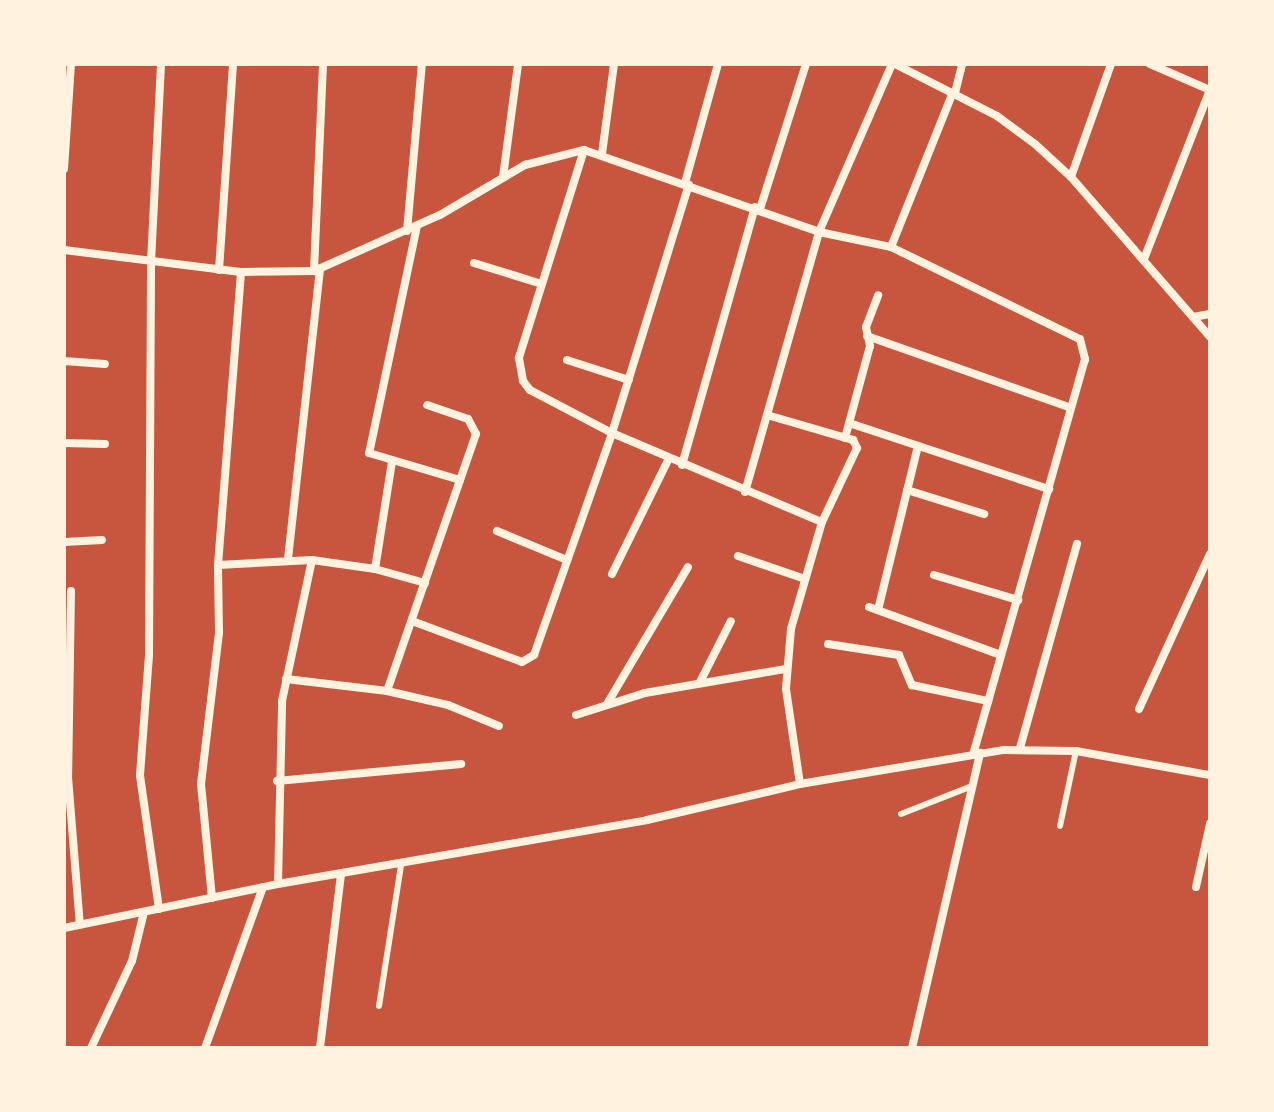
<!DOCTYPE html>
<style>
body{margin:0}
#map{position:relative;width:1274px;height:1112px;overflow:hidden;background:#c8553d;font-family:"Nunito Sans",sans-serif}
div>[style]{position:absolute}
.service>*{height:6px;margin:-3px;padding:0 3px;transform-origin:3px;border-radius:3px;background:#fff3e0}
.minor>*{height:8px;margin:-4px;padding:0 4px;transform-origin:4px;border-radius:4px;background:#fff3e0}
span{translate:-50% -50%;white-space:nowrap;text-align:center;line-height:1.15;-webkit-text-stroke:6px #fff3e0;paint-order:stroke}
.frame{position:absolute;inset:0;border:66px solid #fff3e0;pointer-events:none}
</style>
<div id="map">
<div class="service">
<div style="left:901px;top:814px;width:76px;rotate:-21.5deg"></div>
<div style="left:1060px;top:826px;width:77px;rotate:-78deg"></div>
<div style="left:379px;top:1006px;width:143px;rotate:-81.1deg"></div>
</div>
<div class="minor">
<div style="left:895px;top:64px;width:114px;rotate:27deg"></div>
<div style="left:997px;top:116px;width:47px;rotate:36.4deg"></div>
<div style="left:1035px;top:144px;width:49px;rotate:42.5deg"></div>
<div style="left:1071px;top:177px;width:212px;rotate:49deg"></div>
<div style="left:1150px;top:64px;width:65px;rotate:23.4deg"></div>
<div style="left:955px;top:93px;width:30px;rotate:-76deg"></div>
<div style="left:584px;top:150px;width:218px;rotate:107.4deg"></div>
<div style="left:519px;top:358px;width:23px;rotate:80deg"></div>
<div style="left:523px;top:381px;width:11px;rotate:52deg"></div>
<div style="left:530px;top:390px;width:93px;rotate:27.7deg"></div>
<div style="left:612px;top:433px;width:228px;rotate:23deg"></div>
<div style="left:602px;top:154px;width:91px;rotate:-82.4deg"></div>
<div style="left:64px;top:169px;width:105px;rotate:-86.2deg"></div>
<div style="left:503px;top:177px;width:114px;rotate:-82.4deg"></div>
<div style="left:1071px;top:177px;width:120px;rotate:-70.5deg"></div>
<div style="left:685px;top:183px;width:123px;rotate:-74.5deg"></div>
<div style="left:760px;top:209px;width:152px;rotate:-72.4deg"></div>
<div style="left:417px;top:226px;width:232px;rotate:101.9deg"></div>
<div style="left:369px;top:453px;width:95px;rotate:16.5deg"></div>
<div style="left:407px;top:231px;width:168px;rotate:-84.9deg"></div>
<div style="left:891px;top:247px;width:167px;rotate:-68.2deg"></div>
<div style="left:64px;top:250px;width:178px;rotate:7.1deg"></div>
<div style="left:241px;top:272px;width:73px;rotate:-0.8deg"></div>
<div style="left:314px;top:271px;width:138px;rotate:-24deg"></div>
<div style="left:440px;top:215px;width:99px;rotate:-30.5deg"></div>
<div style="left:525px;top:165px;width:61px;rotate:-14.3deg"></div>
<div style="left:584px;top:150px;width:249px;rotate:19.2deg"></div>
<div style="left:819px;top:232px;width:74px;rotate:11.8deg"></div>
<div style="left:891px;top:247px;width:210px;rotate:26deg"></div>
<div style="left:1080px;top:339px;width:21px;rotate:76deg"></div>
<div style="left:1085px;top:359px;width:411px;rotate:105.8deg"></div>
<div style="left:1144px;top:259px;width:181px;rotate:-68.7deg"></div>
<div style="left:474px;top:263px;width:71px;rotate:17.2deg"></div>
<div style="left:219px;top:270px;width:206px;rotate:-86.1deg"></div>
<div style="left:314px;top:271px;width:207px;rotate:-87.5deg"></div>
<div style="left:1193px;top:317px;width:17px;rotate:-10deg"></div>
<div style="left:867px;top:336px;width:216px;rotate:19.4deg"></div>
<div style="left:567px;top:360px;width:65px;rotate:17.9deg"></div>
<div style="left:64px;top:361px;width:41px;rotate:4.2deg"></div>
<div style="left:767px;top:415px;width:90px;rotate:16.2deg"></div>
<div style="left:853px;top:440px;width:9px;rotate:63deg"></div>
<div style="left:857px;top:448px;width:82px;rotate:115.3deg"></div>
<div style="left:822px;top:522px;width:111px;rotate:106.2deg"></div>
<div style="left:791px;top:629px;width:60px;rotate:94.8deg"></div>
<div style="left:786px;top:689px;width:96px;rotate:81.6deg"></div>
<div style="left:849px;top:423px;width:211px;rotate:18.3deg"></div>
<div style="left:845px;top:438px;width:95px;rotate:-74.8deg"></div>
<div style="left:870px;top:346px;width:19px;rotate:-102deg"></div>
<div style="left:866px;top:327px;width:34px;rotate:-69deg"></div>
<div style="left:64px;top:443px;width:41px;rotate:1.4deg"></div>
<div style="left:682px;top:465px;width:268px;rotate:-74.2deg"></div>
<div style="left:907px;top:490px;width:81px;rotate:17.3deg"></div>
<div style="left:745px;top:492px;width:270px;rotate:-74.1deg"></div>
<div style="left:819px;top:232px;width:183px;rotate:-66.5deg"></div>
<div style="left:497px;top:531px;width:76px;rotate:22.5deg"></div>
<div style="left:64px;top:542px;width:38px;rotate:-3deg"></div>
<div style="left:738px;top:556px;width:71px;rotate:18.9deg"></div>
<div style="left:288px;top:559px;width:292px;rotate:-83.7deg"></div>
<div style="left:218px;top:565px;width:94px;rotate:-3deg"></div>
<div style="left:312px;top:560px;width:64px;rotate:8.1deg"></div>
<div style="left:375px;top:569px;width:52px;rotate:15.6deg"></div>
<div style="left:375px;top:569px;width:108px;rotate:-81deg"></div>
<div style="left:612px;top:574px;width:127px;rotate:-63.8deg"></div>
<div style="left:934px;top:575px;width:88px;rotate:16.6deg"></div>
<div style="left:71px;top:591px;width:186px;rotate:90.9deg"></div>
<div style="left:68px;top:777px;width:148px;rotate:85.4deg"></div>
<div style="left:869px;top:607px;width:140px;rotate:20deg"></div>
<div style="left:878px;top:610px;width:169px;rotate:-76.3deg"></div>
<div style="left:412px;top:621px;width:117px;rotate:20.4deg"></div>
<div style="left:522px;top:662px;width:14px;rotate:-30deg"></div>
<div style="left:534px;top:655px;width:235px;rotate:-70.6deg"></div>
<div style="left:612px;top:433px;width:260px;rotate:-72.8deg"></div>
<div style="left:828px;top:644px;width:72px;rotate:8.8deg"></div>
<div style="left:899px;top:655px;width:33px;rotate:67deg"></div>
<div style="left:912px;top:685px;width:78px;rotate:11.9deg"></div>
<div style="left:286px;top:679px;width:102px;rotate:6.8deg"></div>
<div style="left:387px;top:691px;width:63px;rotate:12.9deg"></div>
<div style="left:448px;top:705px;width:55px;rotate:22.4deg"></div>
<div style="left:700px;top:682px;width:68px;rotate:-63.1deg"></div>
<div style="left:387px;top:691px;width:272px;rotate:-70.9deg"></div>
<div style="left:476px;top:434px;width:17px;rotate:-118deg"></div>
<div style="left:468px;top:419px;width:43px;rotate:-161.1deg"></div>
<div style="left:607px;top:704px;width:159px;rotate:-59.4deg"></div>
<div style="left:1139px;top:709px;width:170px;rotate:-65.4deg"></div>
<div style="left:576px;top:715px;width:72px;rotate:-17.7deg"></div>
<div style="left:645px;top:693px;width:143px;rotate:-9.7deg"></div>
<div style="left:1020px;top:748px;width:212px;rotate:-74.4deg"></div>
<div style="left:277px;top:781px;width:185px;rotate:-5.3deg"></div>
<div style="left:278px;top:884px;width:183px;rotate:-88.7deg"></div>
<div style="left:282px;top:701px;width:144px;rotate:-78deg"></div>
<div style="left:1196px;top:887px;width:65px;rotate:-77.5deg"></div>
<div style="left:212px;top:898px;width:115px;rotate:-95.5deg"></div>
<div style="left:201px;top:784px;width:153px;rotate:-83.2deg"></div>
<div style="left:219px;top:632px;width:67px;rotate:-90.9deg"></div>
<div style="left:218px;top:565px;width:294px;rotate:-85.5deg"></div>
<div style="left:159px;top:909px;width:135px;rotate:-98.1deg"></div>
<div style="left:140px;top:775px;width:120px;rotate:-85.7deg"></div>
<div style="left:149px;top:655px;width:393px;rotate:-89.7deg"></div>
<div style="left:151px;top:262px;width:198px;rotate:-87.1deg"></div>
<div style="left:64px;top:928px;width:218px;rotate:-11.6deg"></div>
<div style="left:278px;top:884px;width:375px;rotate:-9.8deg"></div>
<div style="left:647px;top:820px;width:157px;rotate:-13.2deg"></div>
<div style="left:800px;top:784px;width:207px;rotate:-9.5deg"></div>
<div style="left:1004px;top:750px;width:72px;rotate:0.8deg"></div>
<div style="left:1076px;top:751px;width:136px;rotate:10.2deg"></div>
<div style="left:91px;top:1048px;width:96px;rotate:-64.8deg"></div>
<div style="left:132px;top:961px;width:50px;rotate:-76.2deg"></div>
<div style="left:205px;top:1048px;width:171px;rotate:-70.2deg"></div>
<div style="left:320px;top:1048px;width:174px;rotate:-83.1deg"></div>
<div style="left:912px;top:1048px;width:303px;rotate:-77deg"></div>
</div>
<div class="frame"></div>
</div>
